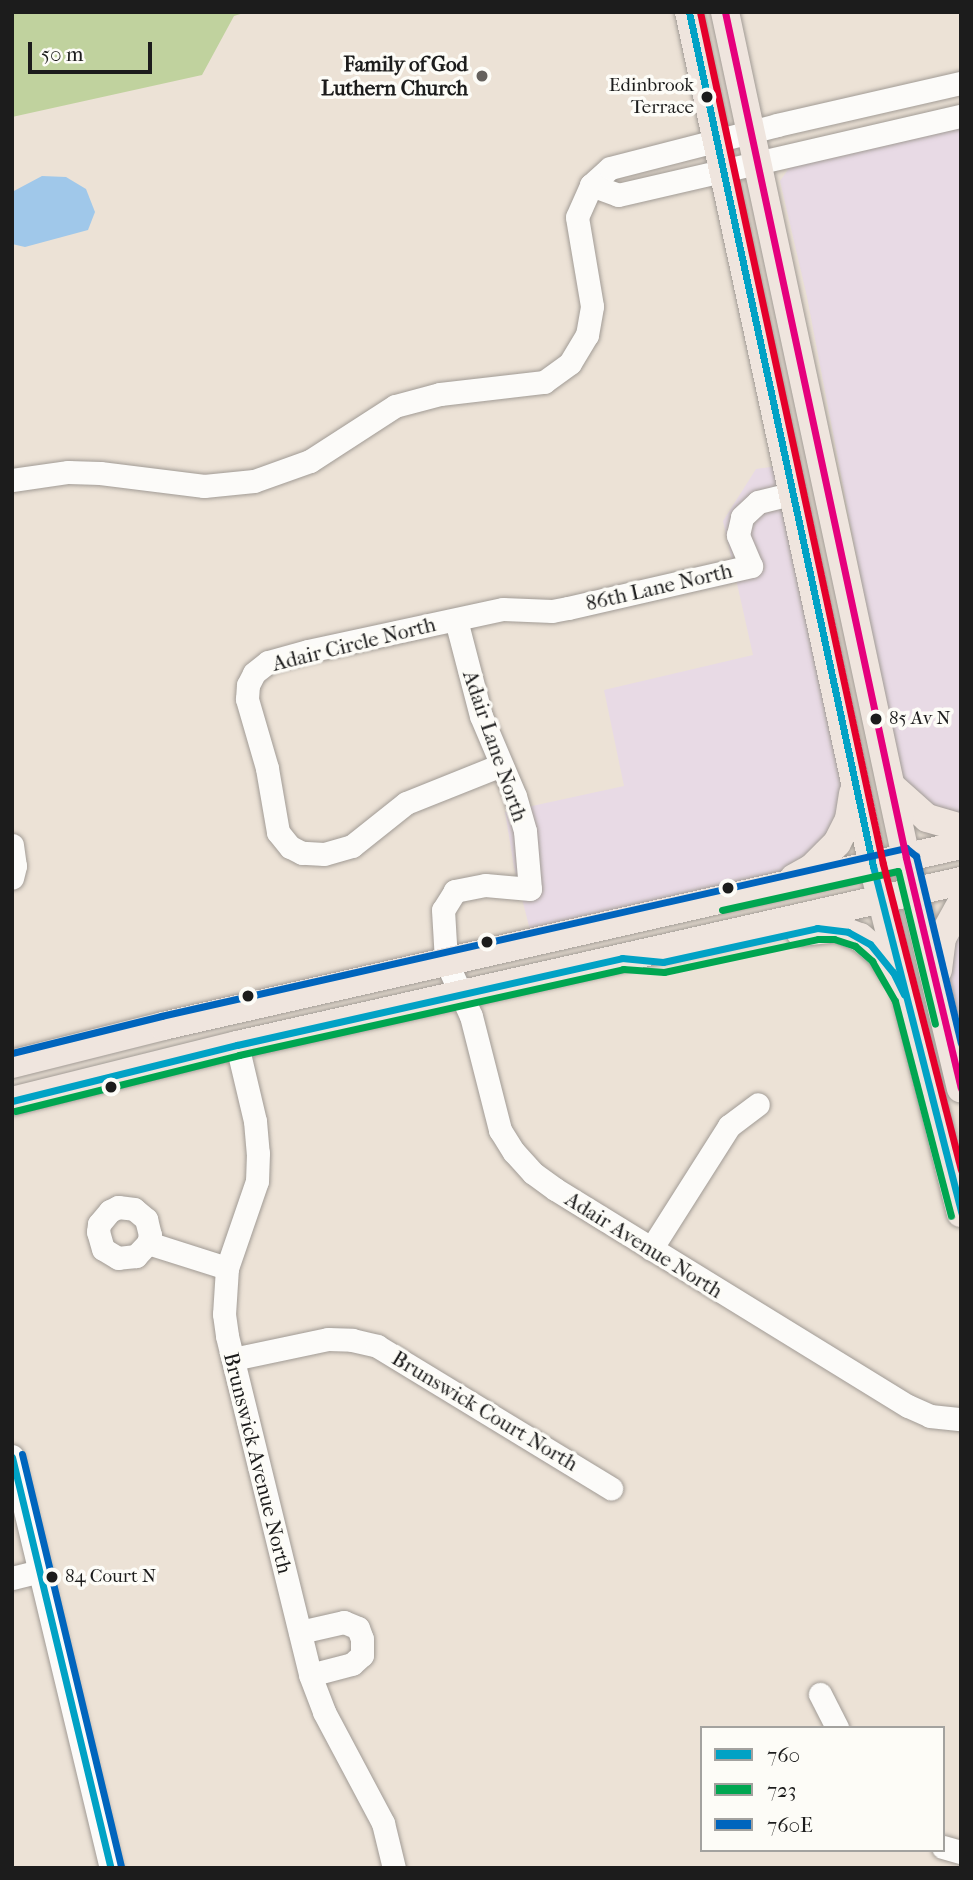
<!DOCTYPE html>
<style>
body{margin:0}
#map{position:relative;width:973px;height:1880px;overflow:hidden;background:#ece2d6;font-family:"IM FELL French Canon",serif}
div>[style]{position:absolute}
.built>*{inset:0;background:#e8dae5}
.green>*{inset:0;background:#c0d29e}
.water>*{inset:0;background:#a0c8ea}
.roads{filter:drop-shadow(0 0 2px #a19b95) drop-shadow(0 0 2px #a19b95)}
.minor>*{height:23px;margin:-11.5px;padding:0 11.5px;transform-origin:11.5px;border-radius:11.5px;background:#fcfbf9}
.major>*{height:28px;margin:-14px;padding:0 14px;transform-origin:14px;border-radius:14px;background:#efe5de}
.bus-1>*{height:7px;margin:-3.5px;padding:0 3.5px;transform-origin:3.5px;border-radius:3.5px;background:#01a2c5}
.bus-2>*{height:7px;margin:-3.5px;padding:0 3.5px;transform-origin:3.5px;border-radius:3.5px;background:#00a651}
.bus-3>*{height:7px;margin:-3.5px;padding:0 3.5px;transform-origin:3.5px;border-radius:3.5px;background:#0065bd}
.bus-4>*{height:7px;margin:-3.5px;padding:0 3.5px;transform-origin:3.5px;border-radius:3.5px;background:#e4002b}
.bus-5>*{height:7px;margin:-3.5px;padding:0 3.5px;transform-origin:3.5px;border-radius:3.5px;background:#e5007d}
.dots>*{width:19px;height:19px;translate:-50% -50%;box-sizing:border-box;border:4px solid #fdfcf7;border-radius:50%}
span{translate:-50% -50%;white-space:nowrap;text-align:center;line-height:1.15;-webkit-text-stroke:7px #fdfcf7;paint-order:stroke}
.bus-label{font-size:19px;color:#1c1c1c}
.right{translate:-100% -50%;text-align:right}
.left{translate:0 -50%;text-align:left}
.poi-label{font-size:21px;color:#1c1c1c;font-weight:700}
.street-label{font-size:21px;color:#1c1c1c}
.frame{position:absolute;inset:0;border:14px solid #1c1c1c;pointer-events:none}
.legend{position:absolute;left:700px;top:1726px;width:245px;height:126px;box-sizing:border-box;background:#fdfcf7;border:2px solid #a3a29f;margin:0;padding:9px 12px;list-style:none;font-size:21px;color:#1c1c1c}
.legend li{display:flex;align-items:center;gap:14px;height:35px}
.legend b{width:35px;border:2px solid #a3a29f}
.scale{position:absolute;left:28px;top:42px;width:124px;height:32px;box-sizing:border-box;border:4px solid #1c1c1c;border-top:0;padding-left:9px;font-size:21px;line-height:24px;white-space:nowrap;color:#1c1c1c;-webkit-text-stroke:5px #fdfcf7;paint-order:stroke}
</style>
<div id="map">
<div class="built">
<div style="clip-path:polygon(961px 125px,961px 819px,940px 817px,912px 793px,897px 769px,807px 297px,780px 181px,794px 161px)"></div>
<div style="clip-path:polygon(777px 466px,845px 793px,825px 846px,793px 872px,531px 934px,514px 867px,505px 812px,624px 786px,604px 690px,753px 655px,723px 521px,756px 469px)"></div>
<div style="clip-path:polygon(961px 918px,961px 1048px,944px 981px)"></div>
</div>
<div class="green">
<div style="clip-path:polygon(12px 12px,247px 12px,234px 16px,202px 75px,12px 117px)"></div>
</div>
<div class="water">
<div style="clip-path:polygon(42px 176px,66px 177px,86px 189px,95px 212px,88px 230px,25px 247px,12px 244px,12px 192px)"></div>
</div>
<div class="roads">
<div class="minor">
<div style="left:591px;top:185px;width:29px;rotate:20deg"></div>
<div style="left:618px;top:195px;width:352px;rotate:-13deg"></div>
<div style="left:12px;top:480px;width:57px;rotate:-8.1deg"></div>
<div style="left:68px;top:472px;width:32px;rotate:2deg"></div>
<div style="left:100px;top:473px;width:105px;rotate:7.1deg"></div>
<div style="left:204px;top:486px;width:50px;rotate:-5.7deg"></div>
<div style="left:254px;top:481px;width:59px;rotate:-19.7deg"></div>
<div style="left:310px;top:461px;width:101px;rotate:-32.9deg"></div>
<div style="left:395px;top:406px;width:47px;rotate:-14.9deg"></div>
<div style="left:440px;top:394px;width:105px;rotate:-6.6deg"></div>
<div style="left:544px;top:382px;width:32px;rotate:-36deg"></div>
<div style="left:570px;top:363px;width:33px;rotate:-59deg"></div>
<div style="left:587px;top:335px;width:29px;rotate:-80deg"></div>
<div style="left:592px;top:306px;width:90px;rotate:-99.6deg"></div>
<div style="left:577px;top:217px;width:35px;rotate:-66deg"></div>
<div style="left:591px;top:185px;width:25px;rotate:-42deg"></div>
<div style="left:610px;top:168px;width:172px;rotate:-14.4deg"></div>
<div style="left:777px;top:125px;width:189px;rotate:-12.9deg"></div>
<div style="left:456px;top:620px;width:99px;rotate:75.4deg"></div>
<div style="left:481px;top:716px;width:87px;rotate:67deg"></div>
<div style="left:515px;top:796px;width:36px;rotate:74deg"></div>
<div style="left:525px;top:831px;width:58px;rotate:85.1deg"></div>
<div style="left:530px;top:889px;width:45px;rotate:-174.9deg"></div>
<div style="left:485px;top:885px;width:31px;rotate:169deg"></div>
<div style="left:455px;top:891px;width:22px;rotate:122deg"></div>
<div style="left:443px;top:910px;width:51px;rotate:86.6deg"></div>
<div style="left:446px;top:961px;width:60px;rotate:65.6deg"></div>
<div style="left:471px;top:1016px;width:118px;rotate:75.7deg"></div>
<div style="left:500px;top:1130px;width:26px;rotate:58deg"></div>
<div style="left:514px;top:1152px;width:28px;rotate:48deg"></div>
<div style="left:533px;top:1173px;width:27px;rotate:36deg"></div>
<div style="left:555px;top:1189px;width:414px;rotate:31.6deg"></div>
<div style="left:908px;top:1406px;width:24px;rotate:24deg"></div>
<div style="left:930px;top:1416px;width:31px;rotate:6deg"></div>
<div style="left:501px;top:765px;width:102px;rotate:158.2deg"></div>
<div style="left:406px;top:803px;width:69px;rotate:141.5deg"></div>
<div style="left:352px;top:846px;width:29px;rotate:164deg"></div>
<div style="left:324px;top:854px;width:22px;rotate:-177deg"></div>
<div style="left:302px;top:853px;width:13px;rotate:-153deg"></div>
<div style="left:290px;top:847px;width:19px;rotate:-129deg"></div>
<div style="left:278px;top:832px;width:65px;rotate:-99.8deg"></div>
<div style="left:267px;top:768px;width:72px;rotate:-106.2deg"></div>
<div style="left:247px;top:699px;width:14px;rotate:-86deg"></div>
<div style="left:248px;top:685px;width:13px;rotate:-63deg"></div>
<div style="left:254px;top:673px;width:18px;rotate:-38deg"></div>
<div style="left:268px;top:662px;width:41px;rotate:-15.4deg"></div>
<div style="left:308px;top:651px;width:199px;rotate:-12.2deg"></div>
<div style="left:503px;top:609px;width:49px;rotate:2.3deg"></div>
<div style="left:552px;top:611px;width:16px;rotate:-11deg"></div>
<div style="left:568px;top:608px;width:188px;rotate:-12.9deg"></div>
<div style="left:751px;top:566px;width:34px;rotate:-113deg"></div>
<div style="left:738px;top:535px;width:18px;rotate:-77deg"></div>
<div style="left:742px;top:517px;width:22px;rotate:-43deg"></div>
<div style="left:758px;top:502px;width:37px;rotate:-14deg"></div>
<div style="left:12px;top:845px;width:21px;rotate:82deg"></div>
<div style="left:15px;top:866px;width:12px;rotate:104deg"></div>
<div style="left:237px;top:1045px;width:78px;rotate:76.7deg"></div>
<div style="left:255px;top:1121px;width:32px;rotate:85deg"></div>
<div style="left:258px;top:1153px;width:28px;rotate:92deg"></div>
<div style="left:257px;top:1181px;width:92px;rotate:109deg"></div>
<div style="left:227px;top:1268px;width:46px;rotate:93.7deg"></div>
<div style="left:224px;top:1314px;width:22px;rotate:82deg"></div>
<div style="left:227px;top:1336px;width:349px;rotate:76.2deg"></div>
<div style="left:310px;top:1675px;width:40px;rotate:69deg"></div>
<div style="left:324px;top:1712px;width:126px;rotate:62deg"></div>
<div style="left:383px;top:1823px;width:46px;rotate:76.3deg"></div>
<div style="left:148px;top:1243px;width:18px;rotate:133deg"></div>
<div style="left:136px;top:1256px;width:18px;rotate:174deg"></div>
<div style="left:118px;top:1258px;width:17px;rotate:-149deg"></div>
<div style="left:103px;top:1249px;width:18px;rotate:-106deg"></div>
<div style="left:98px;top:1232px;width:8px;rotate:-83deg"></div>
<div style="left:99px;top:1224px;width:17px;rotate:-50deg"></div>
<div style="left:110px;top:1211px;width:9px;rotate:-27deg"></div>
<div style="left:118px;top:1207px;width:16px;rotate:7deg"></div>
<div style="left:134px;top:1209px;width:16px;rotate:40deg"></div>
<div style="left:146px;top:1219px;width:16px;rotate:76deg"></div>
<div style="left:150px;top:1235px;width:8px;rotate:104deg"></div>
<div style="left:148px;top:1243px;width:83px;rotate:17.6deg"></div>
<div style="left:651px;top:1249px;width:146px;rotate:-57.6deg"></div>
<div style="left:729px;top:1126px;width:36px;rotate:-37deg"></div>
<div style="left:233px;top:1359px;width:97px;rotate:-11.9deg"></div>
<div style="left:328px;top:1339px;width:24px;rotate:2deg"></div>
<div style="left:352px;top:1340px;width:26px;rotate:13deg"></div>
<div style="left:377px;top:1346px;width:274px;rotate:31.3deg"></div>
<div style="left:12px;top:1456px;width:424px;rotate:76.5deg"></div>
<div style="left:12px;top:1578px;width:29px;rotate:-14deg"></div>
<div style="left:300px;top:1632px;width:45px;rotate:-12.8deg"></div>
<div style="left:344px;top:1622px;width:15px;rotate:23deg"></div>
<div style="left:358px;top:1628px;width:12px;rotate:70deg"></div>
<div style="left:362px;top:1639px;width:16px;rotate:90deg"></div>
<div style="left:362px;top:1655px;width:13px;rotate:138deg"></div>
<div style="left:352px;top:1664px;width:43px;rotate:165.3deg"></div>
<div style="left:820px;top:1694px;width:38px;rotate:63deg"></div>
<div style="left:943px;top:1847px;width:19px;rotate:16deg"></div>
</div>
<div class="major">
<div style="left:689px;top:12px;width:874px;rotate:77.84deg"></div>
<div style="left:873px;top:866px;width:358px;rotate:75.8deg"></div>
<div style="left:725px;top:12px;width:865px;rotate:77.92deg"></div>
<div style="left:906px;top:858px;width:237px;rotate:76.6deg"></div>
<div style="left:891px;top:786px;width:48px;rotate:41.6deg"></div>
<div style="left:927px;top:818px;width:35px;rotate:16deg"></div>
<div style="left:794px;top:878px;width:21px;rotate:-29deg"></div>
<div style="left:812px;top:868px;width:35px;rotate:-45deg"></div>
<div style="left:837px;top:843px;width:27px;rotate:-63deg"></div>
<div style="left:849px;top:819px;width:26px;rotate:-81deg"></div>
<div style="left:800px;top:932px;width:36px;rotate:-6deg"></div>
<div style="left:836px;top:928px;width:26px;rotate:21deg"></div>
<div style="left:860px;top:937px;width:26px;rotate:40deg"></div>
<div style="left:880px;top:954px;width:25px;rotate:56deg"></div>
<div style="left:938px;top:970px;width:32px;rotate:-83deg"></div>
<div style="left:942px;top:938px;width:39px;rotate:-61deg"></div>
<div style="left:12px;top:1064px;width:156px;rotate:-14.1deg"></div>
<div style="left:163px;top:1026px;width:818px;rotate:-12.78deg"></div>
<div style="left:12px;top:1101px;width:232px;rotate:-14deg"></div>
<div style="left:237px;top:1045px;width:742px;rotate:-12.76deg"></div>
</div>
</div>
<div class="bus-1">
<div style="left:689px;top:12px;width:874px;rotate:77.84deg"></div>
<div style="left:873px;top:866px;width:357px;rotate:75.7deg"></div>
<div style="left:12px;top:1101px;width:232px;rotate:-14deg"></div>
<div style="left:237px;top:1045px;width:395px;rotate:-12.7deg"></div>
<div style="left:622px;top:958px;width:41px;rotate:5.6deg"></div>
<div style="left:663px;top:962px;width:158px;rotate:-12.4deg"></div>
<div style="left:817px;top:928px;width:31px;rotate:7deg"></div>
<div style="left:848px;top:932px;width:25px;rotate:29deg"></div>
<div style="left:870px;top:944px;width:36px;rotate:51deg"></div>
<div style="left:893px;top:972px;width:25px;rotate:64deg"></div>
<div style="left:12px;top:1457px;width:423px;rotate:76.5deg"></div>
</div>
<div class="bus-2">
<div style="left:722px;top:910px;width:180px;rotate:-12.5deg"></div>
<div style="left:898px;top:871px;width:157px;rotate:76.4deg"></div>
<div style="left:15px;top:1111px;width:231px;rotate:-14deg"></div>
<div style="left:239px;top:1055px;width:394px;rotate:-12.6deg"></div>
<div style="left:623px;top:969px;width:41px;rotate:4.2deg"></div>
<div style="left:664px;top:972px;width:157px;rotate:-12.1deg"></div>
<div style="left:818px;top:939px;width:16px"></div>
<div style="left:834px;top:939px;width:22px;rotate:18deg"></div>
<div style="left:855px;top:946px;width:23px;rotate:41deg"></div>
<div style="left:872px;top:961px;width:46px;rotate:60.1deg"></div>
<div style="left:895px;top:1001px;width:222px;rotate:75.4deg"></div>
</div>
<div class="bus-3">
<div style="left:12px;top:1053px;width:154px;rotate:-13.9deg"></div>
<div style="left:161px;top:1016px;width:764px;rotate:-12.71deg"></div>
<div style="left:906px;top:848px;width:13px;rotate:39deg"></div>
<div style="left:916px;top:856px;width:192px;rotate:76.5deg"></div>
<div style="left:22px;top:1454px;width:424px;rotate:76.5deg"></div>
</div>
<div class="bus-4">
<div style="left:700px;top:12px;width:871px;rotate:77.88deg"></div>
<div style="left:883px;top:864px;width:315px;rotate:75.7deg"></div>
</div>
<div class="bus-5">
<div style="left:725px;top:12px;width:865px;rotate:77.92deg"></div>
<div style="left:906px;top:858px;width:236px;rotate:76.6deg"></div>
</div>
<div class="dots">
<div style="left:482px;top:76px;background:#65615d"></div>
<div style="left:707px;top:97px;background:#1c1c1c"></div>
<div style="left:876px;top:719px;background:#1c1c1c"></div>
<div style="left:728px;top:888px;background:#1c1c1c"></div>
<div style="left:487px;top:942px;background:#1c1c1c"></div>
<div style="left:248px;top:996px;background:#1c1c1c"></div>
<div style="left:111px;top:1087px;background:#1c1c1c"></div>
<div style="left:52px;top:1577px;background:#1c1c1c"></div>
</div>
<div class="bus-label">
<span class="right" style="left:694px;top:97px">Edinbrook<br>Terrace</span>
<span class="left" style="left:889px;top:719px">85 Av N</span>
<span class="left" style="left:65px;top:1577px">84 Court N</span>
</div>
<div class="poi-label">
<span class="right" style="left:468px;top:76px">Family of God<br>Luthern Church</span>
</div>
<div class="street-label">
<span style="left:659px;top:587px;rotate:-13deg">86th Lane North</span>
<span style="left:354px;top:644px;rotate:-14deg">Adair Circle North</span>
<span style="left:495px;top:746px;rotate:71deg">Adair Lane North</span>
<span style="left:644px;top:1245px;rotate:32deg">Adair Avenue North</span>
<span style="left:485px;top:1411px;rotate:31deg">Brunswick Court North</span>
<span style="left:258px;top:1463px;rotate:76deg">Brunswick Avenue North</span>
</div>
<div class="frame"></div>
<ul class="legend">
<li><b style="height:9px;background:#01a2c5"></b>760</li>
<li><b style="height:9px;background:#00a651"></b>723</li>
<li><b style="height:9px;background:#0065bd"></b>760E</li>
</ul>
<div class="scale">50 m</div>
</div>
